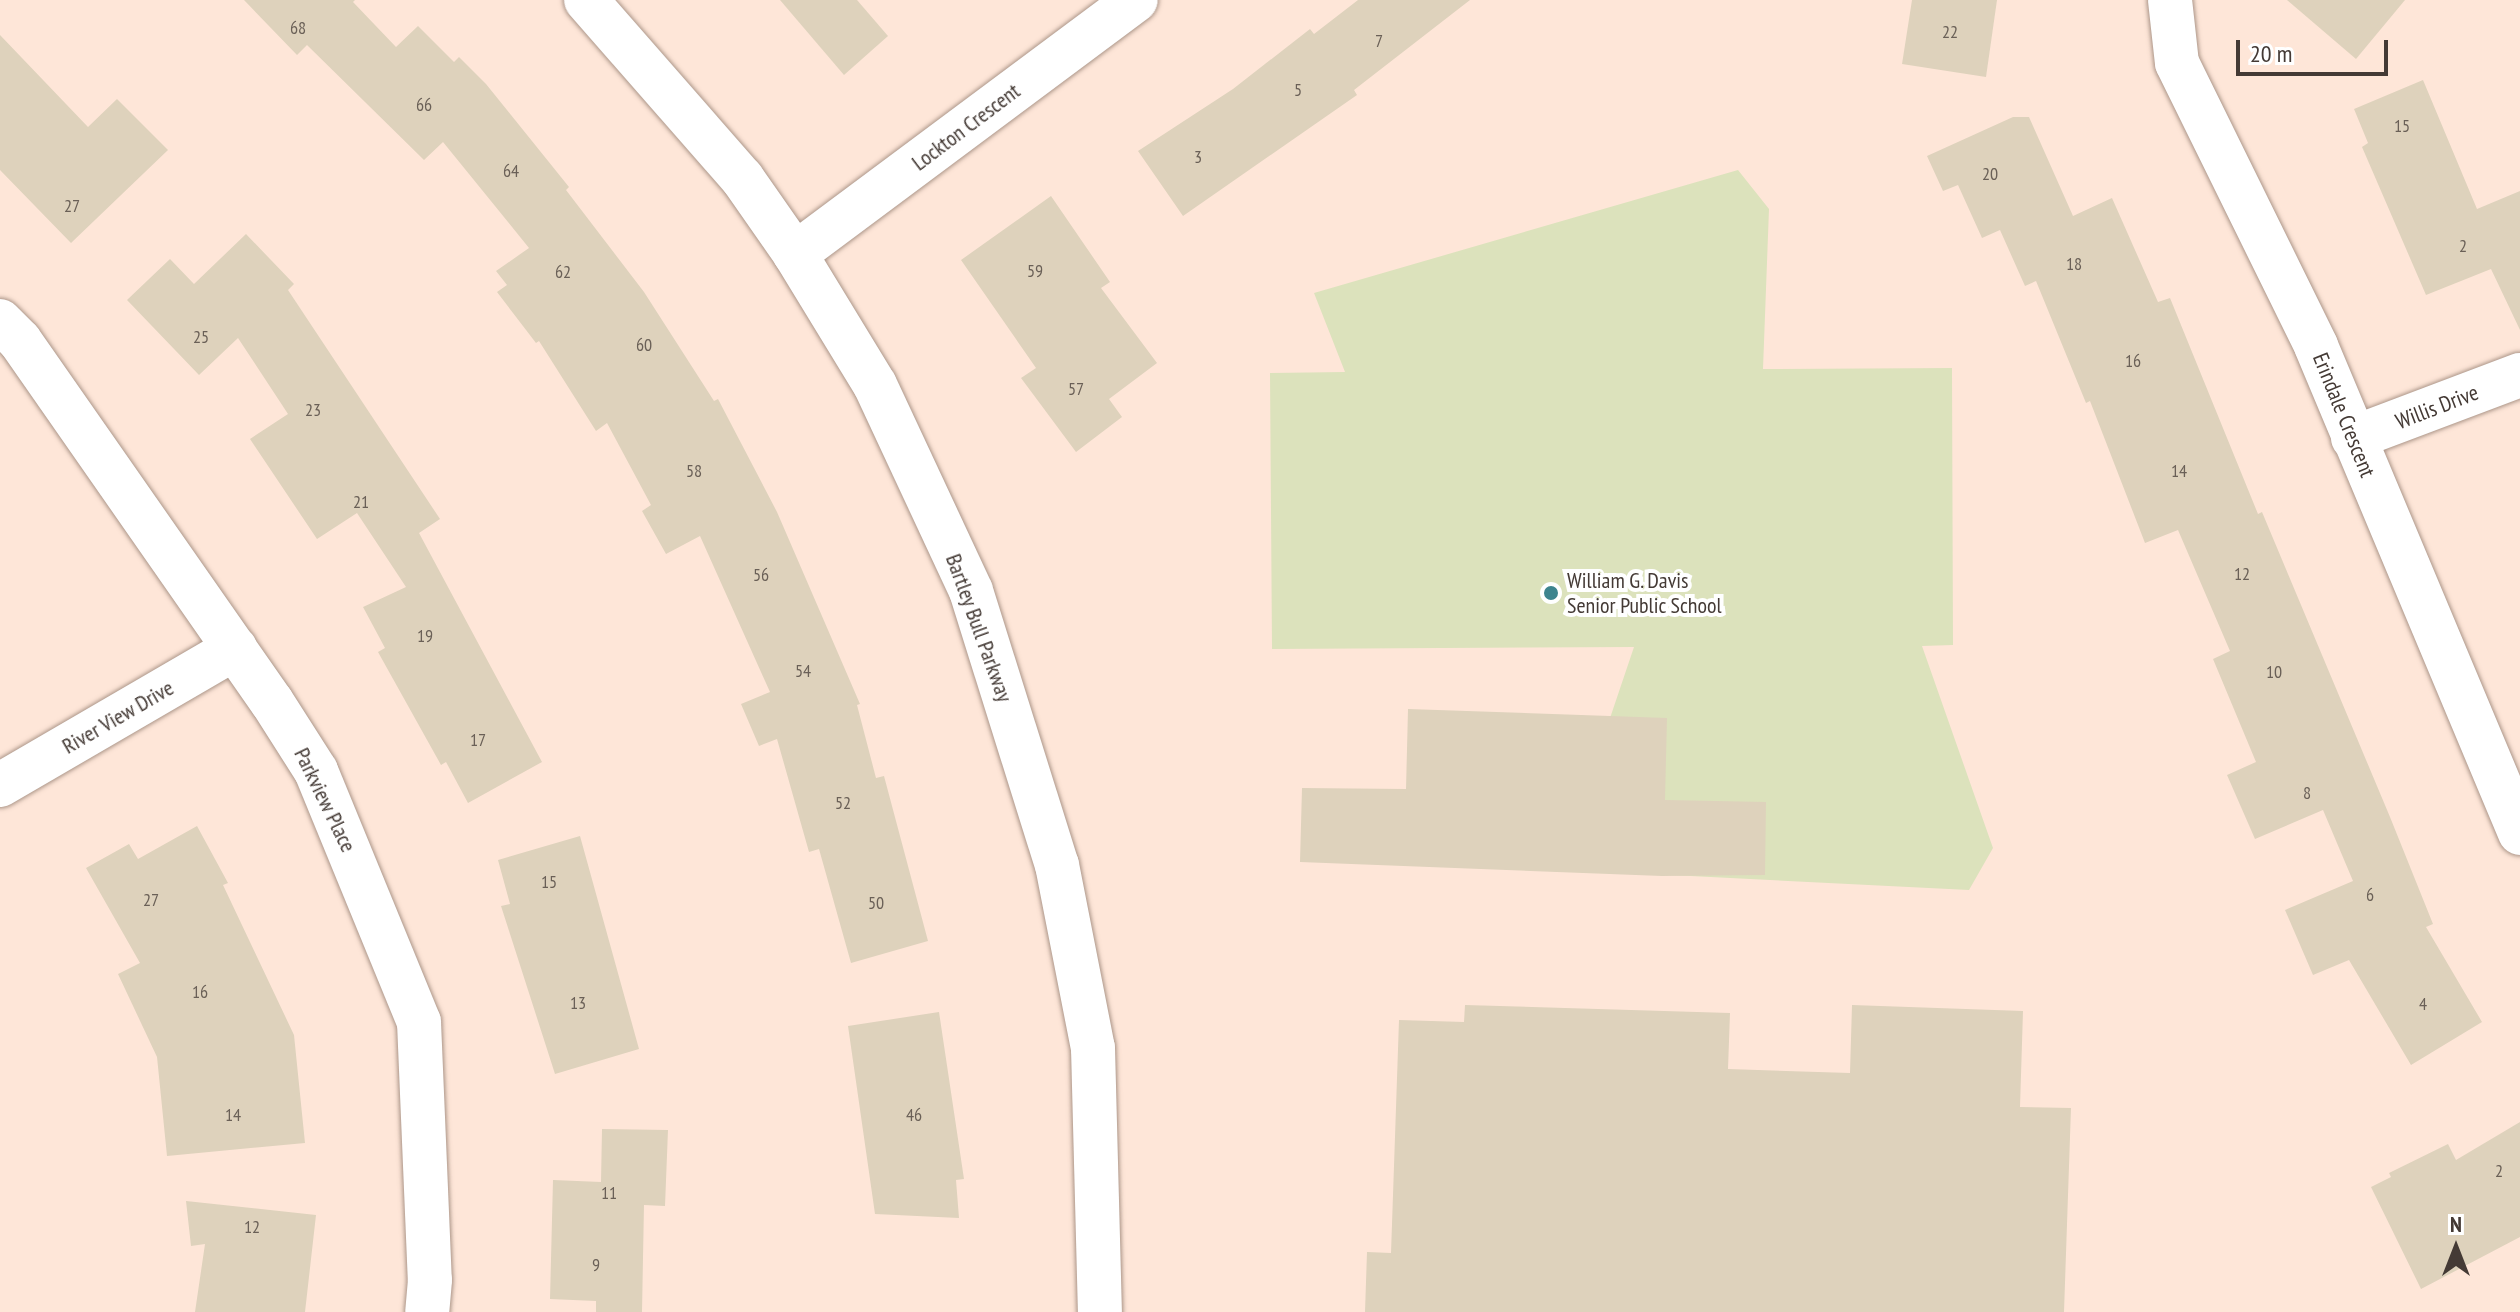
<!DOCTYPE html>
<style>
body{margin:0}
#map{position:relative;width:2520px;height:1312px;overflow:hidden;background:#fee6d8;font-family:"PT Sans Narrow",sans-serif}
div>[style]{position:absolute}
.green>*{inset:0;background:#dce2bc}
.building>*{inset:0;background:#ded2bc}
.roads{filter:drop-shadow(0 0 2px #ac9689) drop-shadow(0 0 2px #ac9689)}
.minor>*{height:44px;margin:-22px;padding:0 22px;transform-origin:22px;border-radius:22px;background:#fff}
.dots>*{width:22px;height:22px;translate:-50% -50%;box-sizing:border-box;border:4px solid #fff;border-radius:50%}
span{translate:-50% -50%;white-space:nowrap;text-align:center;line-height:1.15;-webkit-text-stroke:8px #fff;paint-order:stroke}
.number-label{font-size:18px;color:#6a6057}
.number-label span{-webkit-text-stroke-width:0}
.street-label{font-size:22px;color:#443a35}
.poi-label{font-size:22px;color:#443a35}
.left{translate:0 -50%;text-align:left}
.north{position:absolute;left:2416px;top:1208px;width:80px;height:80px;-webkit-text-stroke:6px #fff;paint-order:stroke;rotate:0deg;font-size:22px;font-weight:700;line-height:32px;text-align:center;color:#443a35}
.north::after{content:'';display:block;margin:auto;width:28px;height:36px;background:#443a35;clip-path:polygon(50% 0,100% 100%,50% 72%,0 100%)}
.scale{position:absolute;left:2236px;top:40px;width:152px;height:36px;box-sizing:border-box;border:4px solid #443a35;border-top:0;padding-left:10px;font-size:24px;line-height:28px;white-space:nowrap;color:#443a35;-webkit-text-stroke:6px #fff;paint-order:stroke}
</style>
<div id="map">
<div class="green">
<div style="clip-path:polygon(1738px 170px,1769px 209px,1763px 369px,1952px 368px,1953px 645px,1922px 646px,1993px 848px,1969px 890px,1631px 873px,1607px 727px,1634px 647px,1272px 649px,1270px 373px,1345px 372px,1314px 293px)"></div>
</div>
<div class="building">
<div style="clip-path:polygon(244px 0,355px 0,353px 2px,396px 47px,418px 26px,454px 62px,459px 57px,486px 84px,569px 187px,566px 190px,644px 292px,714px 401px,718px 399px,777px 512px,860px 704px,857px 705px,876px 778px,884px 776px,928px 941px,851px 963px,819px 849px,809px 852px,777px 739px,759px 746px,741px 704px,770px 692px,700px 536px,666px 554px,642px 511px,651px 505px,607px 423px,596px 431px,539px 341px,536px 343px,497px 292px,507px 285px,496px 271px,529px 248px,443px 142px,424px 160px,307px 45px,297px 55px)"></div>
<div style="clip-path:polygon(780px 0,857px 0,888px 36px,844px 75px)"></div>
<div style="clip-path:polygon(1358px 0,1470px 0,1354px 90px,1357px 95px,1183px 216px,1138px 151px,1233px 89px,1310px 29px,1314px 34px)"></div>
<div style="clip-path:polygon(1912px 0,1997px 0,1986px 77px,1902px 64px)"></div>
<div style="clip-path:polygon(2287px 0,2405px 0,2356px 59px)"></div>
<div style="clip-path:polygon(0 35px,88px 127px,117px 99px,168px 150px,71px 243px,0 170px)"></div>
<div style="clip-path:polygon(2423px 80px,2477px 209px,2520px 191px,2520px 330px,2491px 269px,2426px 295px,2362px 147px,2368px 143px,2354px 109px)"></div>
<div style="clip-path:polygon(2013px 117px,2029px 117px,2073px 216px,2112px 198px,2158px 302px,2170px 298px,2258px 514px,2262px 512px,2390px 817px,2433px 924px,2426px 927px,2482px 1022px,2411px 1065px,2349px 960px,2313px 975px,2285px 910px,2353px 881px,2323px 810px,2255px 839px,2227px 775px,2256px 762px,2213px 659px,2230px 651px,2178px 530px,2145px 543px,2090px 401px,2086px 403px,2036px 281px,2025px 286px,2000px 230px,1982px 238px,1958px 185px,1943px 191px,1927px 156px)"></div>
<div style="clip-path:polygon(1051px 196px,1110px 282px,1101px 288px,1157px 363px,1109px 399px,1122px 417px,1076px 452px,1021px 378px,1036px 368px,961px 260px)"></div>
<div style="clip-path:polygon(246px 234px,294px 284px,288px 290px,440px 519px,419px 533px,542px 762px,468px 803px,446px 762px,441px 765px,378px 652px,385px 648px,363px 607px,406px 587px,357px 513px,317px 539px,250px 439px,288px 414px,238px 338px,199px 375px,127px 300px,170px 259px,194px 284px)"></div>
<div style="clip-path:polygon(1408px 709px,1667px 718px,1665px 800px,1766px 802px,1765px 875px,1662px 876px,1300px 862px,1302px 788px,1406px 789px)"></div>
<div style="clip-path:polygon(197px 826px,228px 883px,223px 885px,294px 1035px,305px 1143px,167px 1156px,157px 1057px,118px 974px,140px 963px,86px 868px,129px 844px,138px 859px)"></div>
<div style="clip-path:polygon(580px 836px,639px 1049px,555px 1074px,501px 906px,510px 904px,498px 860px)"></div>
<div style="clip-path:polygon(1465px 1005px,1730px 1013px,1728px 1069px,1850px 1073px,1852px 1005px,2023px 1011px,2020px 1107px,2071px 1108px,2064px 1312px,1365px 1312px,1367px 1252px,1391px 1253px,1399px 1020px,1464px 1022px)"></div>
<div style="clip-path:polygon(939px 1012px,964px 1179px,956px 1180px,959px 1218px,875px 1214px,848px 1026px)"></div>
<div style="clip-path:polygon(2520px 1122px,2520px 1237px,2421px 1289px,2371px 1187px,2391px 1177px,2389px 1173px,2448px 1144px,2456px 1160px)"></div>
<div style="clip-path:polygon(602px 1129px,668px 1130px,665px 1206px,644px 1205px,642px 1312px,596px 1312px,596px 1301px,550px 1299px,553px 1180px,601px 1182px)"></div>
<div style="clip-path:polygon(186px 1201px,316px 1215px,305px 1312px,195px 1312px,205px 1244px,191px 1246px)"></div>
</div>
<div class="roads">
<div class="minor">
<div style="left:586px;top:0;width:237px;rotate:48.8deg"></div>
<div style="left:742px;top:178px;width:93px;rotate:55.1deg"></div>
<div style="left:795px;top:254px;width:153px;rotate:58.6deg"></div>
<div style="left:875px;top:385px;width:227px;rotate:65deg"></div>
<div style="left:971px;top:591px;width:287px;rotate:72.6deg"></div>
<div style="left:1057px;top:865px;width:187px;rotate:78.9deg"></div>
<div style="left:1093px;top:1048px;width:264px;rotate:88.5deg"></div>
<div style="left:2170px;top:0;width:63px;rotate:83.7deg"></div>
<div style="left:2177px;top:63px;width:315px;rotate:63.8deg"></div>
<div style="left:2316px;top:346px;width:528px;rotate:67.27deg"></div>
<div style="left:795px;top:254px;width:425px;rotate:-36.7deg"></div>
<div style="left:0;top:321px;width:28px;rotate:45deg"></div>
<div style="left:20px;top:341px;width:440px;rotate:55.1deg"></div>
<div style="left:272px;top:702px;width:82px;rotate:57.5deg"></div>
<div style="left:316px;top:771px;width:271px;rotate:67.7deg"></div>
<div style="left:419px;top:1022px;width:258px;rotate:87.6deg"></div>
<div style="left:430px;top:1280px;width:32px;rotate:95deg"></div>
<div style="left:2353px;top:438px;width:178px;rotate:-20.7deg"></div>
<div style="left:0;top:785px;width:272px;rotate:-30.2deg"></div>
</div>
</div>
<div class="dots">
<div style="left:1551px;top:593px;background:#3d848e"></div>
</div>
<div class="number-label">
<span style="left:298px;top:28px">68</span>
<span style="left:1950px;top:32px">22</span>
<span style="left:1379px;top:41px">7</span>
<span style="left:1298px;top:90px">5</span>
<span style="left:424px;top:105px">66</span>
<span style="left:2402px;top:126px">15</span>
<span style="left:1198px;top:157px">3</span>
<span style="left:511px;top:171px">64</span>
<span style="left:1990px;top:174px">20</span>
<span style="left:72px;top:206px">27</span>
<span style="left:2463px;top:246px">2</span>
<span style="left:2074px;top:264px">18</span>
<span style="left:1035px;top:271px">59</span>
<span style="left:563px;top:272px">62</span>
<span style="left:201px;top:337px">25</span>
<span style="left:644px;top:345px">60</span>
<span style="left:2133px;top:361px">16</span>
<span style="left:1076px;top:389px">57</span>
<span style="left:313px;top:410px">23</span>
<span style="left:694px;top:471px">58</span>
<span style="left:2179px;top:471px">14</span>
<span style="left:361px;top:502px">21</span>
<span style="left:2242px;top:574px">12</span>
<span style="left:761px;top:575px">56</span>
<span style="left:425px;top:636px">19</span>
<span style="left:803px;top:671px">54</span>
<span style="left:2274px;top:672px">10</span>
<span style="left:478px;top:740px">17</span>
<span style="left:2307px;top:793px">8</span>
<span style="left:843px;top:803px">52</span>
<span style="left:549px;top:882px">15</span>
<span style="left:2370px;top:895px">6</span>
<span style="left:151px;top:900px">27</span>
<span style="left:876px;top:903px">50</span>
<span style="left:200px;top:992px">16</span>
<span style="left:578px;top:1003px">13</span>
<span style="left:2423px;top:1004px">4</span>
<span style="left:233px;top:1115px">14</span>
<span style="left:914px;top:1115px">46</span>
<span style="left:2499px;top:1171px">2</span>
<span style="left:609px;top:1193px">11</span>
<span style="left:252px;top:1227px">12</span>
<span style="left:596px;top:1265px">9</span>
</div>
<div class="street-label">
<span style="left:966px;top:127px;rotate:-37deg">Lockton Crescent</span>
<span style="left:2437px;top:407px;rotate:-21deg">Willis Drive</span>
<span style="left:2344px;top:415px;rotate:68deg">Erindale Crescent</span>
<span style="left:979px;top:628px;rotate:70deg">Bartley Bull Parkway</span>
<span style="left:118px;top:717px;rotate:-30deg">River View Drive</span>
<span style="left:325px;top:800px;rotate:64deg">Parkview Place</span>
</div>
<div class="poi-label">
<span class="left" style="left:1567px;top:593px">William G. Davis<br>Senior Public School</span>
</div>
<div class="north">N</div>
<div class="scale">20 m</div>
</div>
